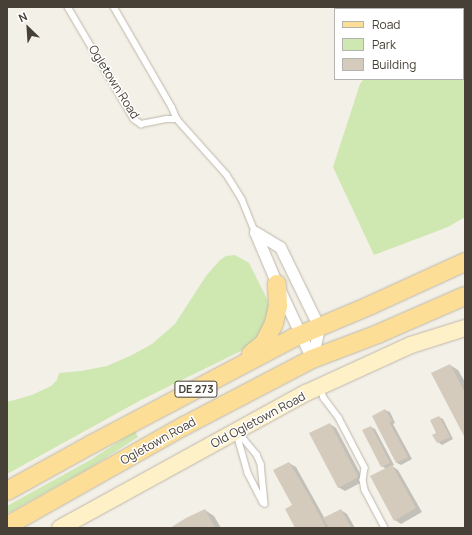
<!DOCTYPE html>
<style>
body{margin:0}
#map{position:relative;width:472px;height:535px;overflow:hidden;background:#f3f0e7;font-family:Manrope,sans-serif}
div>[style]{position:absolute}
.green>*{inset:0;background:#cfe7b0}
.shadow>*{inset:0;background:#0003}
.building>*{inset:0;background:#d5cbbd}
.roads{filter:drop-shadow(0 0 1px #bfb7aa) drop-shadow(0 0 1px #bfb7aa)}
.lane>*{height:5.5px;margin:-2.75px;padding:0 2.75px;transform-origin:2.75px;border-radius:2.75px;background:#fff}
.street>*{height:11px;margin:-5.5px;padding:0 5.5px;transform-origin:5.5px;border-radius:5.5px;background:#fff}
.secondary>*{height:16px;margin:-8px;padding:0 8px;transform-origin:8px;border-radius:8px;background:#fef0c7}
.primary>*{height:18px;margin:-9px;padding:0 9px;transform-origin:9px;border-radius:9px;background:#fdde96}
span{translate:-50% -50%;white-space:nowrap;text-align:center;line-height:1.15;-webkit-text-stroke:3px #fff;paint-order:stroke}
.shield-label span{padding:1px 3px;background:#fff;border:1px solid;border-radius:3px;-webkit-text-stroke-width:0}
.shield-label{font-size:11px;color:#474036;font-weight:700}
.street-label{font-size:12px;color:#474036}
.frame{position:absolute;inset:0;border:8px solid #474036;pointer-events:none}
.legend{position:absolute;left:334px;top:8px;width:130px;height:72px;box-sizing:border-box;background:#fff;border:1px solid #b5b3af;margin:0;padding:5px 7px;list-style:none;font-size:12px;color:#474036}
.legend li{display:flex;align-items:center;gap:8px;height:20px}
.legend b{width:20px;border:1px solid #b5b3af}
.north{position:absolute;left:8px;top:8px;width:40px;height:40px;-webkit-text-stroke:3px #fff;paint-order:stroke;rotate:335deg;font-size:11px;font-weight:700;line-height:16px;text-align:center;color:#474036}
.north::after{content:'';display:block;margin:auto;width:14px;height:18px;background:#474036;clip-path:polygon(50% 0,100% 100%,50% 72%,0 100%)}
</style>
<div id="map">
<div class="green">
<div style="clip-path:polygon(386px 7px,465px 7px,465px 217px,448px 227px,374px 255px,333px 167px,360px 84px,364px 79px,463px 79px,463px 9px,387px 9px)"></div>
<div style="clip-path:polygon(235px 255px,249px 263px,267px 299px,269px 309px,263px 333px,247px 348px,141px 400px,7px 474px,7px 402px,32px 395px,51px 386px,57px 380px,59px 373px,81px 371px,107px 366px,132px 355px,152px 344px,175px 324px,206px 276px,220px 260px,226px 256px)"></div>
<div style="clip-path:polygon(135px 431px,138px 437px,93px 466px,7px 514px,7px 506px,92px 459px)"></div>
</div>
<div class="shadow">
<div style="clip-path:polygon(450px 365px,458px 370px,465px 382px,465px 436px)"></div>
<div style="clip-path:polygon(385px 410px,390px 412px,395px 423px,393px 424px,412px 459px,401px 465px,397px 463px,373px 417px)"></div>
<div style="clip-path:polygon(439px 417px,443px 419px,453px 439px,442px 445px,438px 442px)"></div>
<div style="clip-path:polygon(330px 424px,336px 428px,364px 481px,345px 491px,338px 487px)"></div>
<div style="clip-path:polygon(371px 427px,375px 429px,394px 465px,392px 466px,398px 470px,422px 512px,401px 524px,395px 520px,386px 469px,382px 466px)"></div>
<div style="clip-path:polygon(289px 463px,296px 467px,325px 519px,341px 510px,347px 514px,355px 528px,296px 528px,293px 506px,274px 471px)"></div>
<div style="clip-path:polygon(205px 510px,214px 516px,221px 528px,173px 528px)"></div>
</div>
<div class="building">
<div style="clip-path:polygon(450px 364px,465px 393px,465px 438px,431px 373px)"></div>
<div style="clip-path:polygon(385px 409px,392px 421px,389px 422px,408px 457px,396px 463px,372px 416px)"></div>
<div style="clip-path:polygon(439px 416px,450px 437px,437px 443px,432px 435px,436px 433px,430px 420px)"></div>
<div style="clip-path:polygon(330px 423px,358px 477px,338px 488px,309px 433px)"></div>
<div style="clip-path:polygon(371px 426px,390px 463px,381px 467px,362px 430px)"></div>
<div style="clip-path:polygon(289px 462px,309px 496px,326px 528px,295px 528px,285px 509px,292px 505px,273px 470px)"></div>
<div style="clip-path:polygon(392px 465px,416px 508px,394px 521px,370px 476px)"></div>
<div style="clip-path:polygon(205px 509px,215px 528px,170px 528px,186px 518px)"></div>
<div style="clip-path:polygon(341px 509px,351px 528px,329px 528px,323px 518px)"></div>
</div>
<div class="roads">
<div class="lane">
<div style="left:68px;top:7px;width:130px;rotate:59.5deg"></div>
<div style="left:134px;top:119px;width:9px;rotate:36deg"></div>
<div style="left:141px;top:124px;width:25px;rotate:-11deg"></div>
<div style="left:166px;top:119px;width:11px"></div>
<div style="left:114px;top:7px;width:116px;rotate:59.9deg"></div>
<div style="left:172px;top:107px;width:13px;rotate:67deg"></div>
<div style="left:177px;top:119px;width:75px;rotate:48.2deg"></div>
<div style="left:227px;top:175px;width:28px;rotate:58deg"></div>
<div style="left:242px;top:199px;width:35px;rotate:68deg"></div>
<div style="left:320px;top:387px;width:12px;rotate:70deg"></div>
<div style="left:324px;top:398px;width:25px;rotate:53deg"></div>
<div style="left:339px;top:418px;width:56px;rotate:62.5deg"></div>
<div style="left:365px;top:468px;width:12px;rotate:99deg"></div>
<div style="left:363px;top:480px;width:10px;rotate:79deg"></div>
<div style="left:365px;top:490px;width:43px;rotate:62.2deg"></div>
<div style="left:237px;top:431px;width:31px;rotate:50deg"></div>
<div style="left:257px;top:455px;width:10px;rotate:66deg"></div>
<div style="left:261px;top:464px;width:40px;rotate:84.3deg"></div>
<div style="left:237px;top:434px;width:41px;rotate:74.2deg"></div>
<div style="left:248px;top:473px;width:33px;rotate:63deg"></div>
</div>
<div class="street">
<div style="left:255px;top:232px;width:29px;rotate:31deg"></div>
<div style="left:280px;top:247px;width:89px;rotate:64deg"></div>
<div style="left:319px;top:327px;width:33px;rotate:102deg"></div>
<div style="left:255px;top:232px;width:56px;rotate:67.1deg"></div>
<div style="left:277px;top:284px;width:83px;rotate:65deg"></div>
</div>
<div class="secondary">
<div style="left:60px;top:528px;width:281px;rotate:-28.8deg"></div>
<div style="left:306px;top:393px;width:115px;rotate:-24.6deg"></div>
<div style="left:411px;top:345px;width:57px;rotate:-17.5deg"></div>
</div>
<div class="primary">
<div style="left:251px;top:354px;width:17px;rotate:-40deg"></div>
<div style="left:264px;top:343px;width:22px;rotate:-63deg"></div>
<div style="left:274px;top:323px;width:17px;rotate:-77deg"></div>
<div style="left:278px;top:306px;width:22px;rotate:-93deg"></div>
<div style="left:7px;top:491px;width:97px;rotate:-28.9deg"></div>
<div style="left:92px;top:444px;width:227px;rotate:-27.8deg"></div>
<div style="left:293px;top:338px;width:85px;rotate:-22.9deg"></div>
<div style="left:371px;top:305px;width:103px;rotate:-24.6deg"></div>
<div style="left:7px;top:526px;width:203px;rotate:-29.5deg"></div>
<div style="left:184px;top:426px;width:144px;rotate:-27.6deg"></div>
<div style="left:312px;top:359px;width:71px;rotate:-20.7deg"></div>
<div style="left:378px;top:334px;width:95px;rotate:-23.6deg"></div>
</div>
</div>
<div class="shield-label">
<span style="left:196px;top:389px">DE 273</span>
</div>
<div class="street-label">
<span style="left:114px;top:82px;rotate:58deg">Ogletown Road</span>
<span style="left:258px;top:420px;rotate:-28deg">Old Ogletown Road</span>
<span style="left:158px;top:441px;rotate:-29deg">Ogletown Road</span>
</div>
<div class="frame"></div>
<ul class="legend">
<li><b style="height:5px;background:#fdde96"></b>Road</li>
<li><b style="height:11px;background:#cfe7b0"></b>Park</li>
<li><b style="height:11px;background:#d5cbbd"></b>Building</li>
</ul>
<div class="north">N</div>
</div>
